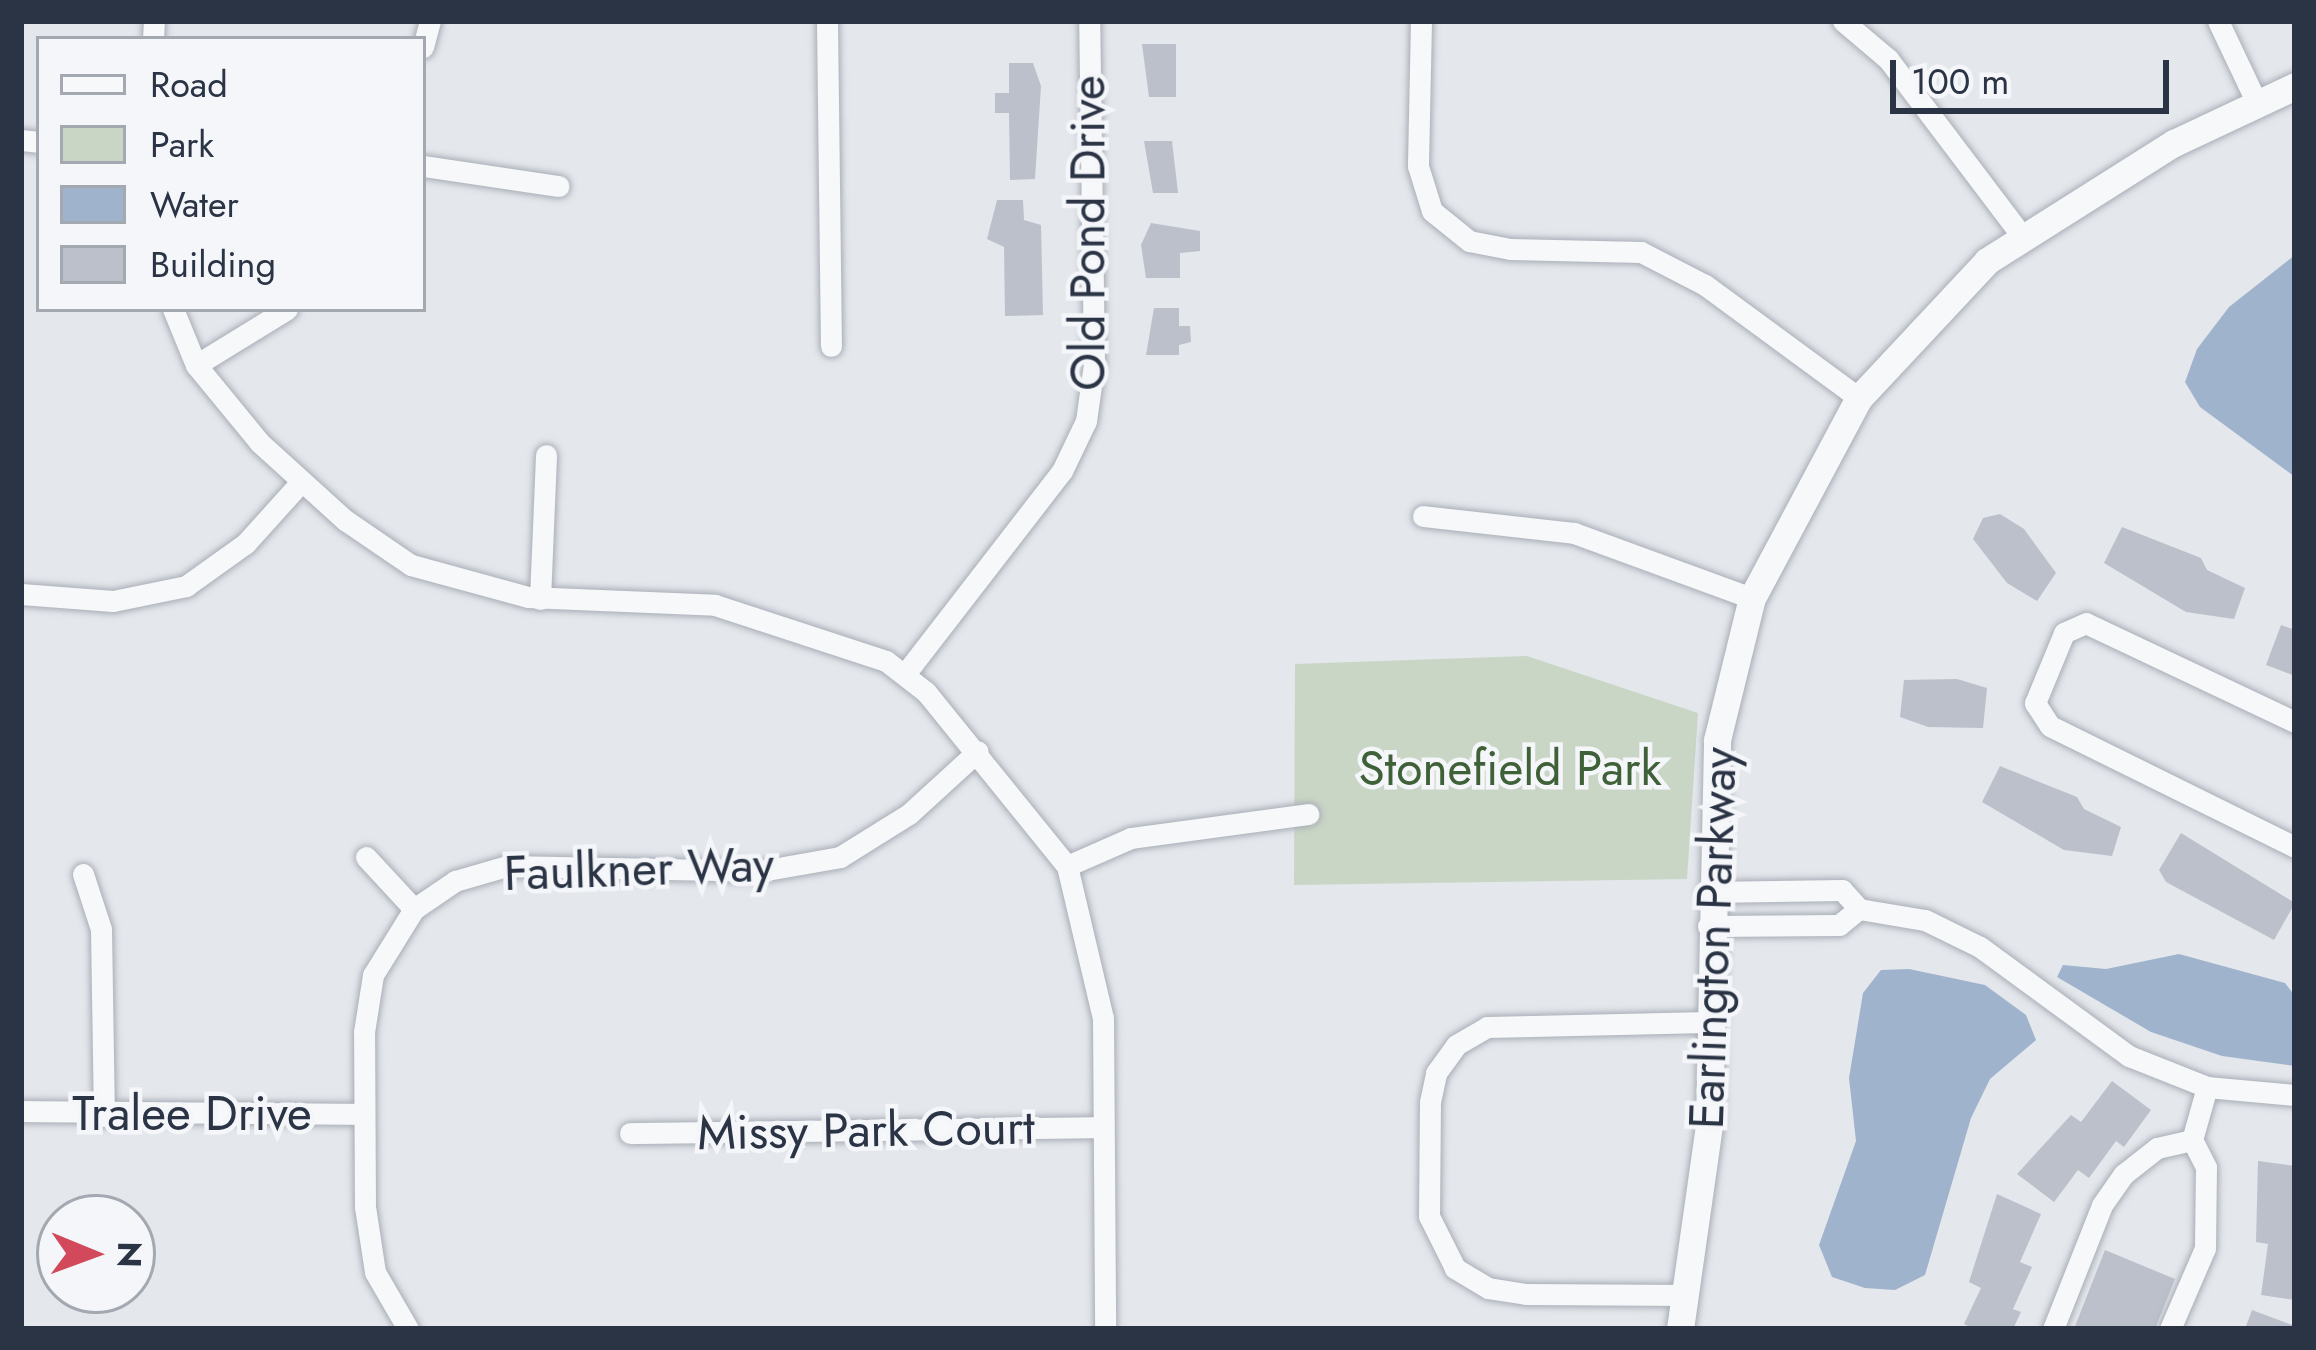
<!DOCTYPE html>
<style>
body{margin:0}
#map{position:relative;width:2316px;height:1350px;overflow:hidden;background:#e4e7ec;font-family:Jost,sans-serif}
div>[style]{position:absolute}
.green>*{inset:0;background:#c9d6c5}
.water>*{inset:0;background:#9fb4cc}
.building>*{inset:0;background:#bbc0ca}
.roads{filter:drop-shadow(0 0 3px #a9aeb7) drop-shadow(0 0 3px #a9aeb7)}
.minor>*{height:21px;margin:-10.5px;padding:0 10.5px;transform-origin:10.5px;border-radius:10.5px;background:#f7f8fa}
.tertiary>*{height:27px;margin:-13.5px;padding:0 13.5px;transform-origin:13.5px;border-radius:13.5px;background:#f7f8fa}
span{translate:-50% -50%;white-space:nowrap;text-align:center;line-height:1.15;-webkit-text-stroke:9px #f4f6f9;paint-order:stroke}
.street-label{font-size:48px;color:#2b3445}
.park-label{font-size:48px;color:#3f6138}
.frame{position:absolute;inset:0;border:24px solid #2b3445;pointer-events:none}
.legend{position:absolute;left:36px;top:36px;width:390px;height:276px;box-sizing:border-box;background:#f4f6f9;border:3px solid #a4a8b1;margin:0;padding:15px 21px;list-style:none;font-size:36px;color:#2b3445}
.legend li{display:flex;align-items:center;gap:24px;height:60px}
.legend b{width:60px;border:3px solid #a4a8b1}
.north{position:absolute;left:36px;top:1194px;width:120px;height:120px;box-sizing:border-box;background:#f4f6f9;border:3px solid #a4a8b1;border-radius:50%;rotate:91deg;font-size:33px;font-weight:700;line-height:48px;text-align:center;color:#2b3445}
.north::after{content:'';display:block;margin:auto;width:42px;height:54px;background:#d1495b;clip-path:polygon(50% 0,100% 100%,50% 72%,0 100%)}
.scale{position:absolute;left:1890px;top:60px;width:279px;height:54px;box-sizing:border-box;border:6px solid #2b3445;border-top:0;padding-left:15px;font-size:36px;line-height:42px;white-space:nowrap;color:#2b3445;-webkit-text-stroke:9px #f4f6f9;paint-order:stroke}
</style>
<div id="map">
<div class="green">
<div style="clip-path:polygon(1527px 656px,1698px 713px,1687px 879px,1294px 885px,1295px 664px)"></div>
</div>
<div class="water">
<div style="clip-path:polygon(2295px 255px,2295px 477px,2200px 407px,2185px 382px,2197px 349px,2229px 307px)"></div>
<div style="clip-path:polygon(2179px 954px,2285px 983px,2295px 996px,2295px 1066px,2222px 1056px,2151px 1032px,2057px 977px,2063px 965px,2106px 969px)"></div>
<div style="clip-path:polygon(1909px 969px,1985px 985px,2026px 1015px,2036px 1040px,1990px 1079px,1971px 1118px,1925px 1275px,1895px 1290px,1865px 1288px,1832px 1277px,1819px 1245px,1856px 1141px,1849px 1078px,1863px 993px,1881px 970px)"></div>
</div>
<div class="building">
<div style="clip-path:polygon(1142px 44px,1176px 44px,1176px 97px,1149px 97px)"></div>
<div style="clip-path:polygon(1009px 63px,1033px 63px,1041px 86px,1035px 179px,1010px 180px,1009px 113px,995px 113px,995px 93px,1009px 93px)"></div>
<div style="clip-path:polygon(1144px 141px,1172px 141px,1178px 193px,1153px 193px)"></div>
<div style="clip-path:polygon(997px 200px,1023px 200px,1024px 220px,1041px 225px,1043px 315px,1005px 316px,1004px 247px,987px 239px)"></div>
<div style="clip-path:polygon(1151px 223px,1200px 231px,1200px 251px,1180px 253px,1180px 278px,1146px 278px,1141px 245px)"></div>
<div style="clip-path:polygon(1154px 308px,1179px 308px,1179px 326px,1190px 326px,1191px 342px,1179px 345px,1179px 355px,1146px 355px)"></div>
<div style="clip-path:polygon(2000px 514px,2024px 529px,2056px 573px,2037px 601px,2007px 583px,1973px 539px,1983px 518px)"></div>
<div style="clip-path:polygon(2122px 527px,2201px 558px,2207px 570px,2245px 588px,2234px 619px,2186px 612px,2104px 563px)"></div>
<div style="clip-path:polygon(2281px 625px,2295px 630px,2295px 676px,2266px 665px)"></div>
<div style="clip-path:polygon(1957px 679px,1987px 688px,1983px 728px,1928px 727px,1900px 717px,1904px 680px)"></div>
<div style="clip-path:polygon(2000px 766px,2077px 797px,2084px 809px,2121px 827px,2112px 856px,2064px 850px,1982px 802px)"></div>
<div style="clip-path:polygon(2181px 833px,2295px 903px,2274px 940px,2166px 882px,2159px 870px)"></div>
<div style="clip-path:polygon(2112px 1081px,2151px 1110px,2124px 1147px,2116px 1141px,2089px 1178px,2078px 1170px,2054px 1202px,2017px 1174px,2071px 1115px,2081px 1122px)"></div>
<div style="clip-path:polygon(2258px 1161px,2295px 1166px,2295px 1300px,2261px 1295px,2268px 1244px,2256px 1242px)"></div>
<div style="clip-path:polygon(1997px 1194px,2041px 1214px,2020px 1262px,2032px 1267px,2013px 1309px,2021px 1312px,2013px 1329px,1974px 1329px,1964px 1324px,1981px 1288px,1969px 1282px)"></div>
<div style="clip-path:polygon(2105px 1250px,2175px 1279px,2155px 1329px,2074px 1329px)"></div>
<div style="clip-path:polygon(2252px 1310px,2295px 1326px,2295px 1329px,2245px 1329px)"></div>
</div>
<div class="roads">
<div class="minor">
<div style="left:827px;top:21px;width:325px;rotate:89.3deg"></div>
<div style="left:1421px;top:21px;width:145px;rotate:91.2deg"></div>
<div style="left:1418px;top:166px;width:47px;rotate:72.7deg"></div>
<div style="left:1432px;top:211px;width:48px;rotate:39deg"></div>
<div style="left:1469px;top:241px;width:42px;rotate:11deg"></div>
<div style="left:1510px;top:249px;width:131px;rotate:1.3deg"></div>
<div style="left:1641px;top:252px;width:72px;rotate:27.3deg"></div>
<div style="left:1705px;top:285px;width:191px;rotate:36.3deg"></div>
<div style="left:1843px;top:21px;width:59px;rotate:40.2deg"></div>
<div style="left:1888px;top:59px;width:222px;rotate:52.9deg"></div>
<div style="left:2218px;top:21px;width:89px;rotate:64.6deg"></div>
<div style="left:153px;top:39px;width:18px;rotate:-87deg"></div>
<div style="left:423px;top:47px;width:27px;rotate:-75deg"></div>
<div style="left:21px;top:140px;width:18px;rotate:6deg"></div>
<div style="left:423px;top:166px;width:137px;rotate:8.4deg"></div>
<div style="left:173px;top:309px;width:61px;rotate:67.7deg"></div>
<div style="left:196px;top:365px;width:101px;rotate:50.6deg"></div>
<div style="left:260px;top:443px;width:115px;rotate:42.2deg"></div>
<div style="left:345px;top:520px;width:80px;rotate:34.3deg"></div>
<div style="left:411px;top:565px;width:121px;rotate:15.3deg"></div>
<div style="left:528px;top:597px;width:187px;rotate:2.4deg"></div>
<div style="left:715px;top:605px;width:180px;rotate:18.1deg"></div>
<div style="left:886px;top:661px;width:51px;rotate:37.8deg"></div>
<div style="left:926px;top:692px;width:224px;rotate:51deg"></div>
<div style="left:1067px;top:866px;width:156px;rotate:76.7deg"></div>
<div style="left:1103px;top:1018px;width:311px;rotate:89.6deg"></div>
<div style="left:196px;top:365px;width:107px;rotate:-31.6deg"></div>
<div style="left:1423px;top:516px;width:152px;rotate:6.4deg"></div>
<div style="left:1574px;top:533px;width:189px;rotate:20.1deg"></div>
<div style="left:21px;top:594px;width:92px;rotate:4.4deg"></div>
<div style="left:113px;top:601px;width:75px;rotate:-11.6deg"></div>
<div style="left:186px;top:586px;width:74px;rotate:-35.6deg"></div>
<div style="left:246px;top:543px;width:81px;rotate:-48deg"></div>
<div style="left:540px;top:599px;width:144px;rotate:-87.6deg"></div>
<div style="left:905px;top:674px;width:257px;rotate:-52.3deg"></div>
<div style="left:1062px;top:471px;width:55px;rotate:-64.4deg"></div>
<div style="left:1086px;top:421px;width:58px;rotate:-82deg"></div>
<div style="left:1094px;top:364px;width:343px;rotate:-90.8deg"></div>
<div style="left:2295px;top:722px;width:231px;rotate:-154.7deg"></div>
<div style="left:2086px;top:623px;width:24px;rotate:156deg"></div>
<div style="left:2064px;top:633px;width:76px;rotate:112.5deg"></div>
<div style="left:2035px;top:703px;width:27px;rotate:57deg"></div>
<div style="left:2050px;top:726px;width:273px;rotate:26.3deg"></div>
<div style="left:366px;top:857px;width:71px;rotate:47.3deg"></div>
<div style="left:1067px;top:866px;width:70px;rotate:-23.6deg"></div>
<div style="left:1131px;top:838px;width:179px;rotate:-7.7deg"></div>
<div style="left:83px;top:874px;width:58px;rotate:71.9deg"></div>
<div style="left:101px;top:929px;width:187px;rotate:89.1deg"></div>
<div style="left:1708px;top:892px;width:134px;rotate:-0.9deg"></div>
<div style="left:1842px;top:890px;width:25px;rotate:48deg"></div>
<div style="left:1708px;top:926px;width:131px;rotate:-0.4deg"></div>
<div style="left:1839px;top:925px;width:26px;rotate:-39deg"></div>
<div style="left:1859px;top:909px;width:67px;rotate:9.5deg"></div>
<div style="left:1925px;top:920px;width:61px;rotate:26.1deg"></div>
<div style="left:1980px;top:947px;width:185px;rotate:36.2deg"></div>
<div style="left:2129px;top:1056px;width:84px;rotate:21.7deg"></div>
<div style="left:2207px;top:1087px;width:88px;rotate:5.2deg"></div>
<div style="left:21px;top:1111px;width:342px;rotate:0.5deg"></div>
<div style="left:630px;top:1133px;width:472px;rotate:-0.7deg"></div>
<div style="left:1687px;top:1295px;width:161px;rotate:-179.6deg"></div>
<div style="left:1526px;top:1294px;width:38px;rotate:-171deg"></div>
<div style="left:1488px;top:1288px;width:39px;rotate:-149deg"></div>
<div style="left:1455px;top:1268px;width:58px;rotate:-116.6deg"></div>
<div style="left:1429px;top:1216px;width:114px;rotate:-89.5deg"></div>
<div style="left:1430px;top:1102px;width:30px;rotate:-78deg"></div>
<div style="left:1436px;top:1073px;width:34px;rotate:-54deg"></div>
<div style="left:1456px;top:1045px;width:36px;rotate:-30deg"></div>
<div style="left:1487px;top:1027px;width:221px;rotate:-1.3deg"></div>
<div style="left:408px;top:1329px;width:66px;rotate:-120.1deg"></div>
<div style="left:375px;top:1272px;width:66px;rotate:-98.7deg"></div>
<div style="left:365px;top:1207px;width:175px;rotate:-90.3deg"></div>
<div style="left:364px;top:1032px;width:58px;rotate:-81deg"></div>
<div style="left:373px;top:975px;width:78px;rotate:-58.2deg"></div>
<div style="left:414px;top:909px;width:50px;rotate:-34.3deg"></div>
<div style="left:455px;top:881px;width:54px;rotate:-16.1deg"></div>
<div style="left:507px;top:866px;width:254px;rotate:1.1deg"></div>
<div style="left:761px;top:871px;width:80px;rotate:-10deg"></div>
<div style="left:840px;top:857px;width:81px;rotate:-31.9deg"></div>
<div style="left:909px;top:814px;width:93px;rotate:-42.4deg"></div>
<div style="left:2053px;top:1329px;width:133px;rotate:-68.4deg"></div>
<div style="left:2102px;top:1205px;width:38px;rotate:-55deg"></div>
<div style="left:2124px;top:1174px;width:42px;rotate:-38.2deg"></div>
<div style="left:2157px;top:1148px;width:36px;rotate:-13deg"></div>
<div style="left:2170px;top:1329px;width:88px;rotate:-66.6deg"></div>
<div style="left:2205px;top:1248px;width:81px;rotate:-89.3deg"></div>
<div style="left:2206px;top:1167px;width:30px;rotate:-117deg"></div>
<div style="left:2192px;top:1140px;width:55px;rotate:-74.2deg"></div>
</div>
<div class="tertiary">
<div style="left:1680px;top:1329px;width:205px;rotate:-81.9deg"></div>
<div style="left:1709px;top:1126px;width:386px;rotate:-88.8deg"></div>
<div style="left:1717px;top:740px;width:146px;rotate:-76.2deg"></div>
<div style="left:1752px;top:598px;width:227px;rotate:-61.9deg"></div>
<div style="left:1859px;top:398px;width:187px;rotate:-46.9deg"></div>
<div style="left:1987px;top:261px;width:221px;rotate:-32.3deg"></div>
<div style="left:2174px;top:143px;width:134px;rotate:-25.2deg"></div>
</div>
</div>
<div class="street-label">
<span style="left:1088px;top:233px;rotate:-90deg">Old Pond Drive</span>
<span style="left:639px;top:869px;rotate:-2deg">Faulkner Way</span>
<span style="left:1713px;top:938px;rotate:-88deg">Earlington Parkway</span>
<span style="left:192px;top:1114px">Tralee Drive</span>
<span style="left:866px;top:1130px;rotate:-1deg">Missy Park Court</span>
</div>
<div class="park-label">
<span style="left:1510px;top:769px">Stonefield Park</span>
</div>
<div class="frame"></div>
<ul class="legend">
<li><b style="height:15px;background:#f7f8fa"></b>Road</li>
<li><b style="height:33px;background:#c9d6c5"></b>Park</li>
<li><b style="height:33px;background:#9fb4cc"></b>Water</li>
<li><b style="height:33px;background:#bbc0ca"></b>Building</li>
</ul>
<div class="north">N</div>
<div class="scale">100 m</div>
</div>
